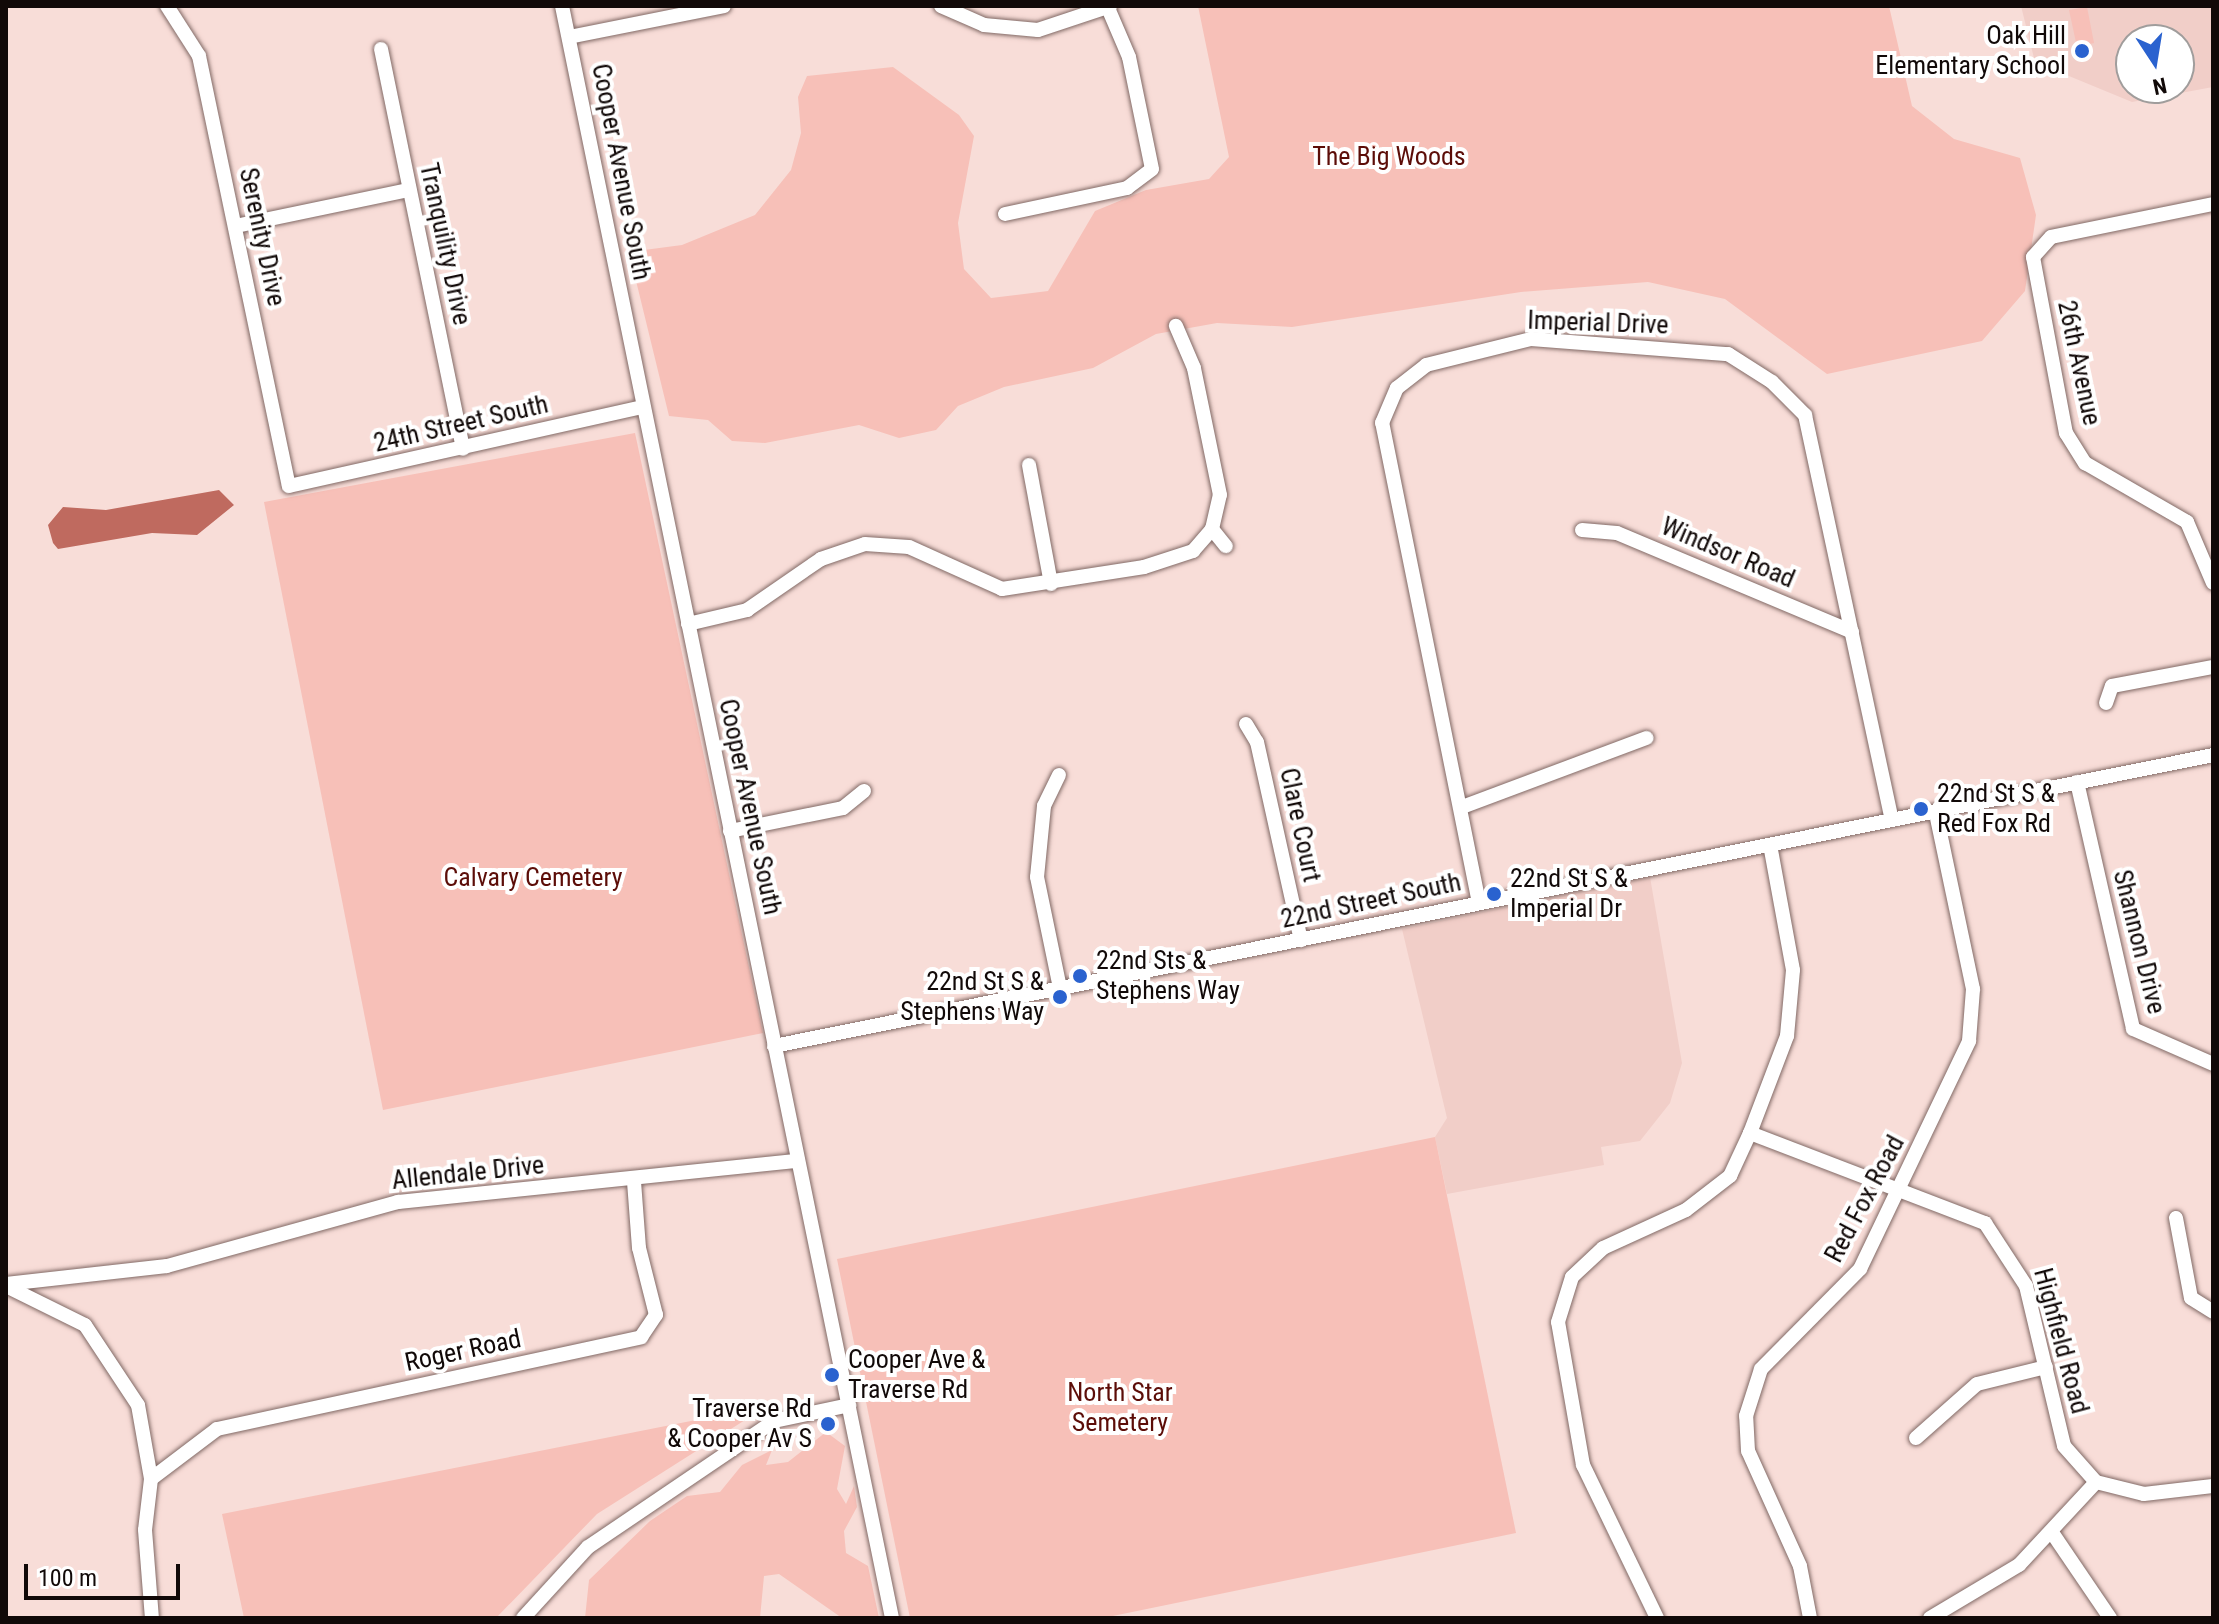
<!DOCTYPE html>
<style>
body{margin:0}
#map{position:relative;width:2219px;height:1624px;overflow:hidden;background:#f8ddd8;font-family:"Roboto Condensed",sans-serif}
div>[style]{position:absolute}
.built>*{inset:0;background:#f1cec8}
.green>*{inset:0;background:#f7c0b8}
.water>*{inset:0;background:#bf6a5f}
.roads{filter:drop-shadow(0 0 2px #816965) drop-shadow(0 0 2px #816965)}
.minor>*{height:14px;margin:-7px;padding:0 7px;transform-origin:7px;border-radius:7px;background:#fff}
.dots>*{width:22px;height:22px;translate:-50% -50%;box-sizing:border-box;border:4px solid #fff;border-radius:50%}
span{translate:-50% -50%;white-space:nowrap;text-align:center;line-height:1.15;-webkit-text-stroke:8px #fff;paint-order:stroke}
.poi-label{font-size:26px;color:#110908}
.right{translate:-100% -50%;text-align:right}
.left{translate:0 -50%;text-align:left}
.park-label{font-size:26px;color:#5c0d08}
.street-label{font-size:26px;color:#110908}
.frame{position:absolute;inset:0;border:8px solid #110908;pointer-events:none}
.north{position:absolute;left:2115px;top:24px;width:80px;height:80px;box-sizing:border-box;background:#fff;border:2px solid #a09d9c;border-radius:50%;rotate:168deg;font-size:22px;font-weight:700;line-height:32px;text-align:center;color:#110908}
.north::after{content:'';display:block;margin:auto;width:28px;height:36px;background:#2a62cf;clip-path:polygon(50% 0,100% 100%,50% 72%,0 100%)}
.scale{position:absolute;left:24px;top:1564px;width:156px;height:36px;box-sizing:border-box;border:4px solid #110908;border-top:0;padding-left:10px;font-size:24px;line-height:28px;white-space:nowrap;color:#110908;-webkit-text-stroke:6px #fff;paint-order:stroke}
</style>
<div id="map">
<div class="built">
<div style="clip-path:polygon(evenodd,2021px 6px,2213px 6px,2213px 87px,2132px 102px,2035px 62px,2021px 6px,2131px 40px,2179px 40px,2179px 88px,2131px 88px,2131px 40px)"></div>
<div style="clip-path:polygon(1650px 877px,1682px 1063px,1670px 1103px,1640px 1141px,1601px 1147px,1604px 1165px,1447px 1194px,1435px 1137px,1447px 1118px,1402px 929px)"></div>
</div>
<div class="green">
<div style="clip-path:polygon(1198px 6px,1889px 6px,1912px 106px,1954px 139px,2020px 158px,2036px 215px,2025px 291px,1982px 341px,1827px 374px,1725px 299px,1648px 282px,1521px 292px,1292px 327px,1217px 323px,1156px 334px,1093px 368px,1004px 387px,958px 406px,936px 430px,899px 438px,859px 425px,765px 443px,732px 441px,708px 420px,669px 416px,629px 252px,682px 245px,755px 215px,791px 170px,801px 133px,798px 97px,807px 76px,893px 67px,959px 115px,974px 136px,958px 223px,964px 269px,991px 298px,1048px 291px,1095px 211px,1146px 190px,1209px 179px,1229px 157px)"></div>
<div style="clip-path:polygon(2087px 7px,2094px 43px,2077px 47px,2069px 10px)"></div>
<div style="clip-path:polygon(635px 433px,763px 1033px,383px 1110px,264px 502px)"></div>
<div style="clip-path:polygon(1435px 1137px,1516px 1533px,1103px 1618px,910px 1618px,837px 1259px)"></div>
<div style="clip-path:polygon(767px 1406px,597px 1514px,496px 1618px,244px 1618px,222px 1514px)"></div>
<div style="clip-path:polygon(826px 1432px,845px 1446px,837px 1489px,846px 1504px,854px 1486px,857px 1507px,844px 1531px,846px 1553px,868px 1566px,879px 1618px,842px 1618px,779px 1574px,764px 1576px,760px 1618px,585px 1618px,589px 1580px,650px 1521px,687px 1496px,720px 1492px,742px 1465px,772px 1450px,766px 1465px,788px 1462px)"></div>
</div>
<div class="water">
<div style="clip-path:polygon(219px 490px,234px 505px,197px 535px,152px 533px,58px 549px,53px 543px,48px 525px,63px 507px,106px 510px)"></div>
</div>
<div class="roads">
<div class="minor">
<div style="left:167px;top:6px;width:59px;rotate:57.4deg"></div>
<div style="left:199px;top:56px;width:439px;rotate:78.2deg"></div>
<div style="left:289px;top:486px;width:363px;rotate:-12.6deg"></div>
<div style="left:562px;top:6px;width:1645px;rotate:78.43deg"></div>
<div style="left:941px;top:6px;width:47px;rotate:23.8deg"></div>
<div style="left:984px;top:25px;width:54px;rotate:5.3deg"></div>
<div style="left:1038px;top:30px;width:76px;rotate:-18.4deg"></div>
<div style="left:569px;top:37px;width:158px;rotate:-11.3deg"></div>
<div style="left:381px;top:49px;width:408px;rotate:78.4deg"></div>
<div style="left:2213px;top:204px;width:165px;rotate:168.5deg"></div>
<div style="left:2051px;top:237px;width:27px;rotate:132deg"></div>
<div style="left:2033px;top:257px;width:179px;rotate:79.4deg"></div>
<div style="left:2066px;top:433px;width:36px;rotate:58deg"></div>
<div style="left:2085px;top:463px;width:118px;rotate:30deg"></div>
<div style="left:2187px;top:522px;width:66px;rotate:66.9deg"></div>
<div style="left:1005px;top:214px;width:125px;rotate:-12deg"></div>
<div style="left:1127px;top:188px;width:31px;rotate:-37deg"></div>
<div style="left:1152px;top:169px;width:114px;rotate:-101.6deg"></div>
<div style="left:1129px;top:57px;width:53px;rotate:-113.2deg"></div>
<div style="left:236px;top:226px;width:177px;rotate:-11.8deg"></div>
<div style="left:1029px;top:465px;width:121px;rotate:79.5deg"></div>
<div style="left:1212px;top:529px;width:22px;rotate:51deg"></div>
<div style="left:1582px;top:530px;width:35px;rotate:5deg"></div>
<div style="left:1617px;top:533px;width:255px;rotate:22.8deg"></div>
<div style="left:688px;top:624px;width:61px;rotate:-13.3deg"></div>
<div style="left:747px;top:610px;width:90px;rotate:-34.6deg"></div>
<div style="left:821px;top:559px;width:46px;rotate:-18.8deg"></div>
<div style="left:865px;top:544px;width:44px;rotate:3.9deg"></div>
<div style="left:909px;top:547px;width:102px;rotate:24.3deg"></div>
<div style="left:1002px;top:589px;width:144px;rotate:-8.8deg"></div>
<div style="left:1144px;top:567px;width:52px;rotate:-18.1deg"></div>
<div style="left:1193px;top:551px;width:29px;rotate:-49deg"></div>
<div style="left:1212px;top:529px;width:35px;rotate:-77deg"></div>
<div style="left:1220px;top:495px;width:130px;rotate:-101.6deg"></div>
<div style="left:1194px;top:368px;width:46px;rotate:-113.2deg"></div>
<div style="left:2106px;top:703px;width:18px;rotate:-71deg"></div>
<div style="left:2112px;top:686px;width:103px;rotate:-10.7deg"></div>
<div style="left:1246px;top:724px;width:21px;rotate:59deg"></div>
<div style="left:1257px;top:742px;width:203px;rotate:77.5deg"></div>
<div style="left:1059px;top:775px;width:34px;rotate:116deg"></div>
<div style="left:1044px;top:806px;width:71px;rotate:95.6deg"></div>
<div style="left:1037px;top:877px;width:113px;rotate:78.3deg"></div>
<div style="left:2077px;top:782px;width:253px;rotate:77.2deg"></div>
<div style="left:2133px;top:1029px;width:87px;rotate:23.6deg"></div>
<div style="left:1462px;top:807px;width:197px;rotate:-20.5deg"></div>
<div style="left:730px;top:831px;width:115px;rotate:-11.5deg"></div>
<div style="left:843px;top:808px;width:27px;rotate:-39deg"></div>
<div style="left:1479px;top:903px;width:490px;rotate:-101.4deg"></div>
<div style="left:1382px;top:423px;width:38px;rotate:-67deg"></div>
<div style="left:1397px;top:388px;width:37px;rotate:-38deg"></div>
<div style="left:1426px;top:365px;width:108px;rotate:-13.9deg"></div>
<div style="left:1531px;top:339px;width:198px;rotate:4.4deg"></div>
<div style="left:1728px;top:354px;width:52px;rotate:32.5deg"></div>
<div style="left:1772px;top:382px;width:47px;rotate:45deg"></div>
<div style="left:1805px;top:415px;width:414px;rotate:77.9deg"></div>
<div style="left:774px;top:1046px;width:1468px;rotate:-11.43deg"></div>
<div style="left:1750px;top:1133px;width:252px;rotate:21deg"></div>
<div style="left:1985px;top:1223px;width:75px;rotate:56.9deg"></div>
<div style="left:2026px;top:1286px;width:164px;rotate:76.6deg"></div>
<div style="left:2064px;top:1446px;width:48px;rotate:48.4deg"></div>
<div style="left:2176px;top:1218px;width:81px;rotate:79.4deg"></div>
<div style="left:2191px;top:1298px;width:26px;rotate:32deg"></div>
<div style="left:6px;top:1284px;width:162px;rotate:-6.4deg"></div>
<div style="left:167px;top:1266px;width:240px;rotate:-15.5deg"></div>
<div style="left:398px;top:1202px;width:402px;rotate:-5.9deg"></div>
<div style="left:6px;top:1286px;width:88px;rotate:26.3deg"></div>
<div style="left:85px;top:1325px;width:96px;rotate:56.5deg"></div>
<div style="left:138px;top:1405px;width:75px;rotate:80deg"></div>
<div style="left:151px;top:1479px;width:51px;rotate:96.7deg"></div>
<div style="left:145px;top:1530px;width:88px;rotate:85.5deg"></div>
<div style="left:1916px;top:1438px;width:81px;rotate:-41.5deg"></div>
<div style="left:1977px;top:1384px;width:71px;rotate:-13.8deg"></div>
<div style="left:151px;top:1479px;width:83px;rotate:-37.1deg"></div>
<div style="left:217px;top:1429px;width:434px;rotate:-12.2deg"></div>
<div style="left:641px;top:1337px;width:27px;rotate:-56deg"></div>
<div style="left:656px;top:1315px;width:69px;rotate:-104.2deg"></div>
<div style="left:639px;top:1248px;width:67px;rotate:-94.3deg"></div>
<div style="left:2096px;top:1482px;width:49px;rotate:14deg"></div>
<div style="left:2144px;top:1494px;width:69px;rotate:-6.6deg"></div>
<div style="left:2053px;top:1534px;width:102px;rotate:55.8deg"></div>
<div style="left:523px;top:1618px;width:96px;rotate:-47.5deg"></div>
<div style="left:588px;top:1547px;width:225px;rotate:-34.1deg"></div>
<div style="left:774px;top:1421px;width:77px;rotate:-12deg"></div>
<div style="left:1657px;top:1618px;width:170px;rotate:-115.8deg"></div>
<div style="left:1583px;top:1465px;width:145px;rotate:-99.9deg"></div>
<div style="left:1558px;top:1322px;width:47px;rotate:-72.7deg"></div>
<div style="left:1572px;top:1277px;width:42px;rotate:-43.1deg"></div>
<div style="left:1603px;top:1248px;width:91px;rotate:-24.6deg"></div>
<div style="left:1686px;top:1210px;width:56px;rotate:-37.7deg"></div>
<div style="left:1730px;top:1176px;width:47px;rotate:-65.1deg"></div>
<div style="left:1750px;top:1133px;width:104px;rotate:-69.1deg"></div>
<div style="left:1787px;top:1036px;width:66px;rotate:-84.8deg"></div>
<div style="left:1793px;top:970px;width:127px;rotate:-100.4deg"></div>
<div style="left:1810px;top:1618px;width:53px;rotate:-100.9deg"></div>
<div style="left:1800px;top:1566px;width:126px;rotate:-114.3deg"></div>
<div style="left:1748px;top:1451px;width:35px;rotate:-93deg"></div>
<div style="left:1746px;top:1416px;width:49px;rotate:-72.3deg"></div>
<div style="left:1761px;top:1369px;width:141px;rotate:-45.3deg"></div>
<div style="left:1860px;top:1269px;width:253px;rotate:-64.4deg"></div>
<div style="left:1969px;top:1041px;width:52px;rotate:-85.6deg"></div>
<div style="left:1973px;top:989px;width:180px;rotate:-101.9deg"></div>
<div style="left:1930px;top:1618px;width:104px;rotate:-30.8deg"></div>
<div style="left:2019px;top:1565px;width:113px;rotate:-47.1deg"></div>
</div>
</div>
<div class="dots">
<div style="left:2082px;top:51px;background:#2a62cf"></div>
<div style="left:1921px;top:809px;background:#2a62cf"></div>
<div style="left:1494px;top:894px;background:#2a62cf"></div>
<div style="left:1080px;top:976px;background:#2a62cf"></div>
<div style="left:1060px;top:997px;background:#2a62cf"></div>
<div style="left:832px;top:1375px;background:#2a62cf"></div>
<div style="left:828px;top:1424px;background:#2a62cf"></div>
</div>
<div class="poi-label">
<span class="right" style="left:2066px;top:51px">Oak Hill<br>Elementary School</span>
<span class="left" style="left:1937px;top:809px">22nd St S &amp;<br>Red Fox Rd</span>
<span class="left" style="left:1510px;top:894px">22nd St S &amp;<br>Imperial Dr</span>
<span class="left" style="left:1096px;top:976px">22nd Sts &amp;<br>Stephens Way</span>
<span class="right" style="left:1044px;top:997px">22nd St S &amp;<br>Stephens Way</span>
<span class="left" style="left:848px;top:1375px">Cooper Ave &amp;<br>Traverse Rd</span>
<span class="right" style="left:812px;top:1424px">Traverse Rd<br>&amp; Cooper Av S</span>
</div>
<div class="park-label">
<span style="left:1389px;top:157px">The Big Woods</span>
<span style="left:533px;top:878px">Calvary Cemetery</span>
<span style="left:1120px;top:1408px">North Star<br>Semetery</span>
</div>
<div class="street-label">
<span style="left:621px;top:172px;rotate:79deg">Cooper Avenue South</span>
<span style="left:262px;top:237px;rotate:78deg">Serenity Drive</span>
<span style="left:445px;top:244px;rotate:78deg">Tranquility Drive</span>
<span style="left:1598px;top:323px;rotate:2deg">Imperial Drive</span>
<span style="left:2079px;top:363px;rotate:78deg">26th Avenue</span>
<span style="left:461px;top:424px;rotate:-13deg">24th Street South</span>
<span style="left:1728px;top:553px;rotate:23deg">Windsor Road</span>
<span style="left:750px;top:807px;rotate:78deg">Cooper Avenue South</span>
<span style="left:1300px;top:825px;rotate:78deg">Clare Court</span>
<span style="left:1371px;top:901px;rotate:-12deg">22nd Street South</span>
<span style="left:2139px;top:942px;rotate:76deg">Shannon Drive</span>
<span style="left:468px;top:1173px;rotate:-6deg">Allendale Drive</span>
<span style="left:1865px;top:1199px;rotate:-62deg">Red Fox Road</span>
<span style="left:2061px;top:1341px;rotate:75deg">Highfield Road</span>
<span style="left:463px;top:1351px;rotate:-12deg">Roger Road</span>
</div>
<div class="frame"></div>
<div class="north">N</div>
<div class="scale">100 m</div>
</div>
